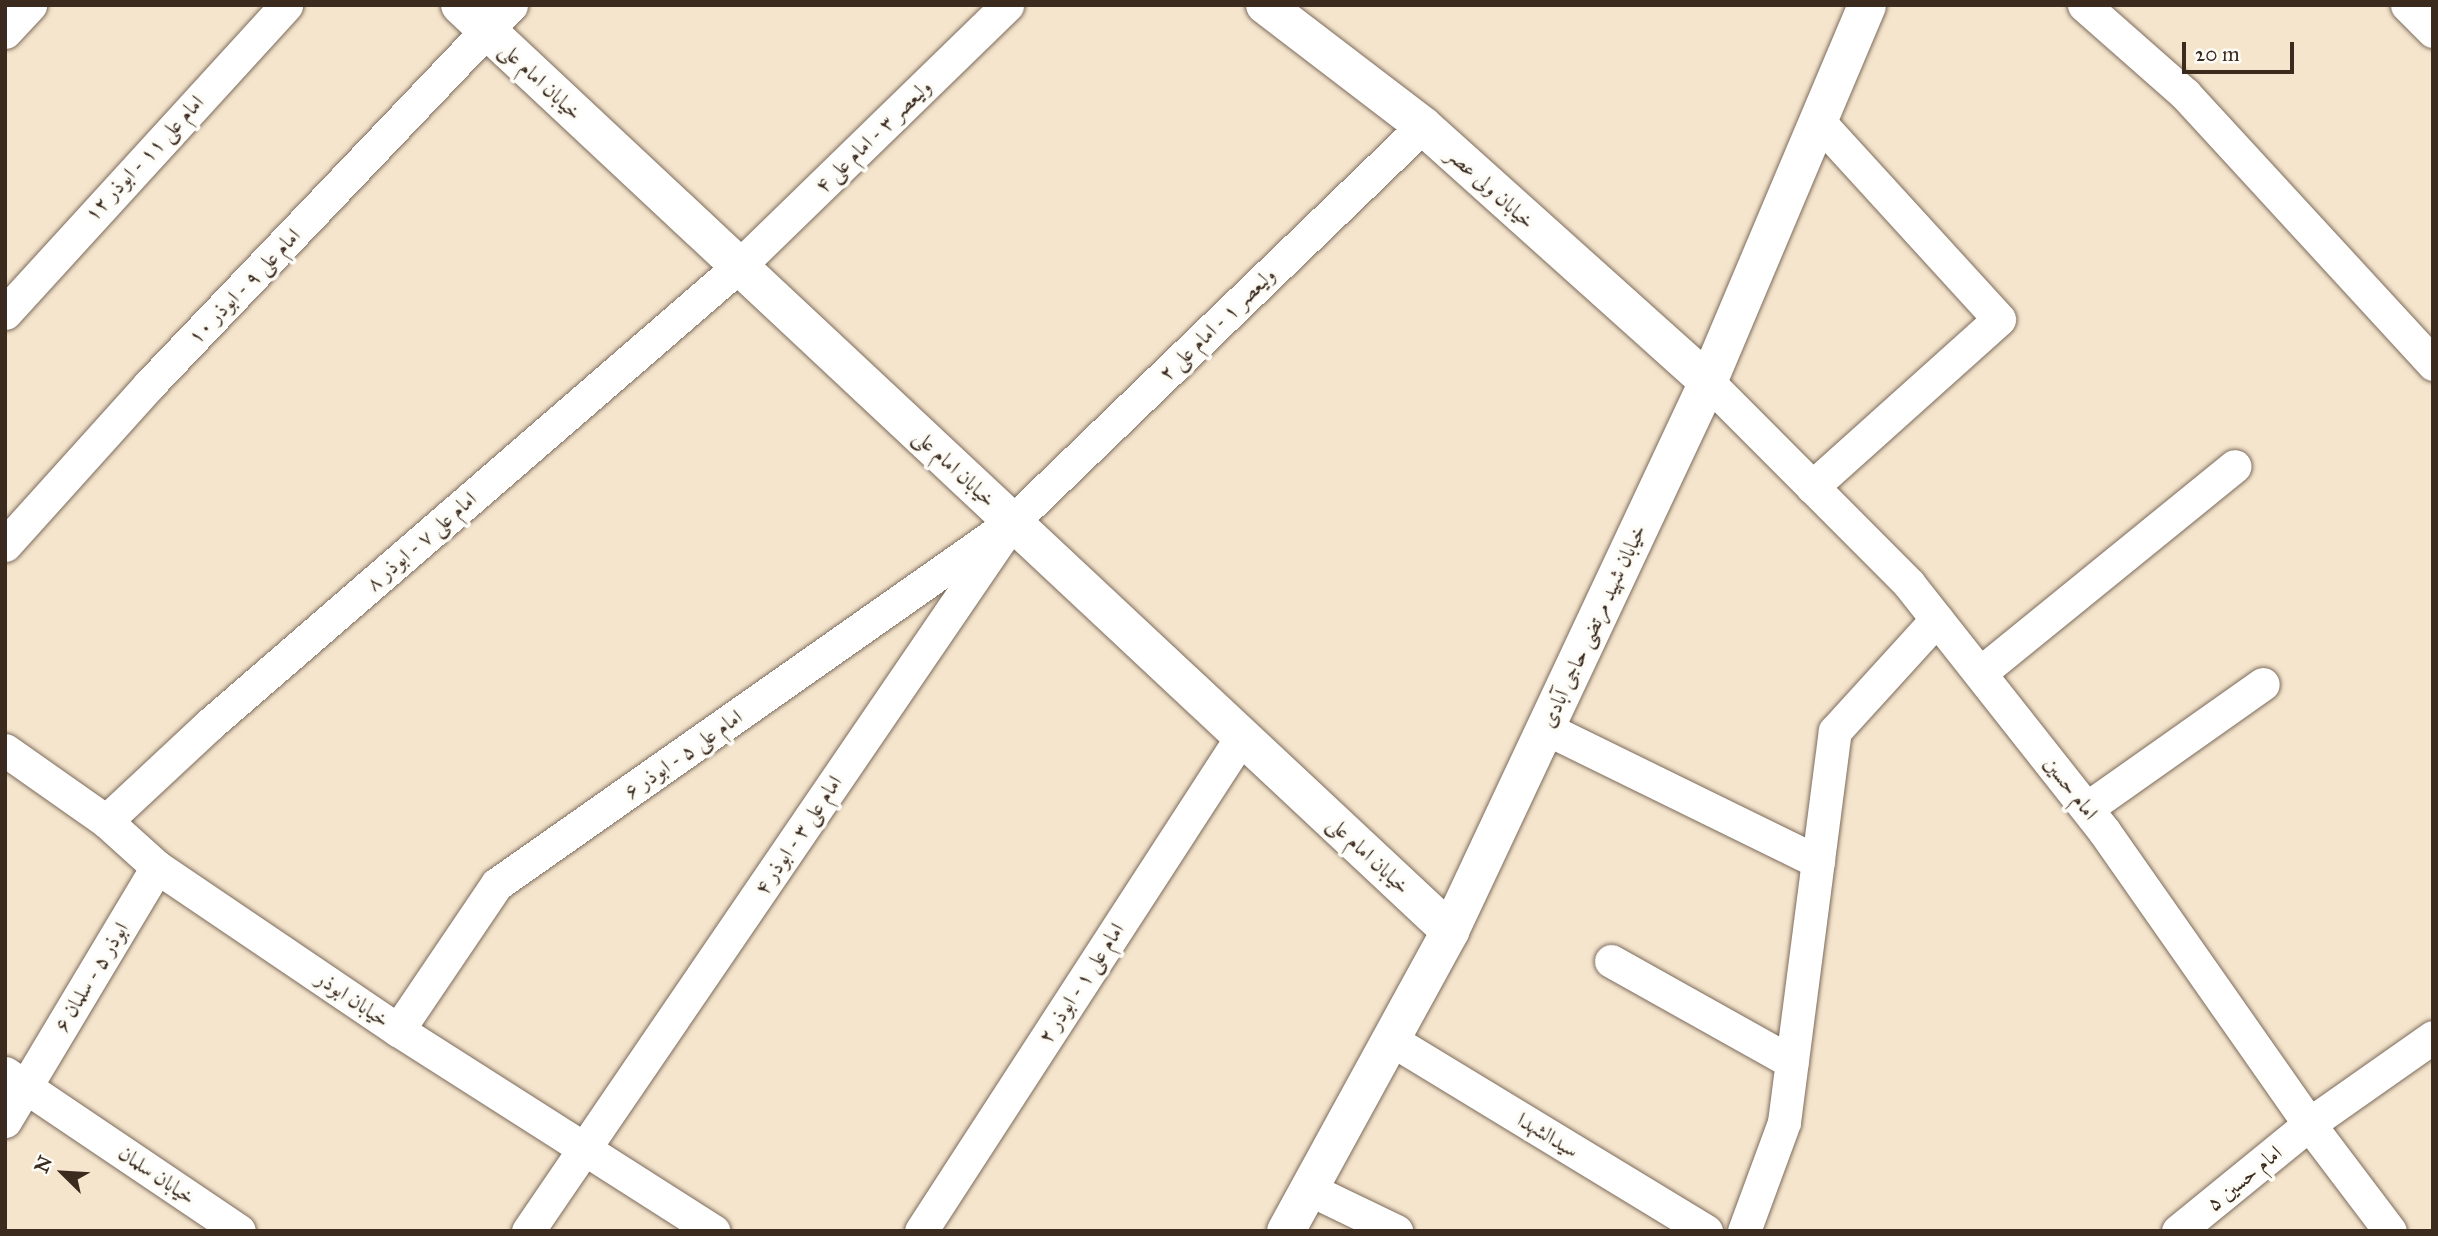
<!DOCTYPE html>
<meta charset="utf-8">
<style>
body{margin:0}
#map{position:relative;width:2438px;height:1236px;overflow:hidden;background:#f5e5cd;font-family:"IM FELL Great Primer",Amiri,serif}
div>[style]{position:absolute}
.roads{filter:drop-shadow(0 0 2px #7c6b5b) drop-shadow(0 0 2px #7c6b5b)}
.street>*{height:33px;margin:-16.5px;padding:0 16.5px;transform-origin:16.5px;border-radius:16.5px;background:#fff}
.secondary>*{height:38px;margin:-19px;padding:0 19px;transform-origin:19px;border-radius:19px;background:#fff}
span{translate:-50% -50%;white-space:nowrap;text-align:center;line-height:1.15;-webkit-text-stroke:7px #fdfcf7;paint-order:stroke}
.street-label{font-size:21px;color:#3b2a1e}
.frame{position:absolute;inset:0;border:7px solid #3b2a1e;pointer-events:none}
.north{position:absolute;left:28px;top:1138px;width:70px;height:70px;-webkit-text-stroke:5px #fdfcf7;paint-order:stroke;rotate:294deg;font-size:19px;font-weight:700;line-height:28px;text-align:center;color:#3b2a1e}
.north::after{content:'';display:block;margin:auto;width:24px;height:32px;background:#3b2a1e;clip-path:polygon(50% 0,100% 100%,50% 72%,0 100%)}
.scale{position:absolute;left:2182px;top:42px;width:112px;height:32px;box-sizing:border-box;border:4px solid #3b2a1e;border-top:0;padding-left:9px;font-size:21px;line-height:24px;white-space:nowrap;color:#3b2a1e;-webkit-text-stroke:5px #fdfcf7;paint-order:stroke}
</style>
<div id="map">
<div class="roads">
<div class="street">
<div style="left:2084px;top:5px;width:135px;rotate:41.4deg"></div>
<div style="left:2185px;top:94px;width:367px;rotate:47.4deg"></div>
<div style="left:2407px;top:5px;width:37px;rotate:45deg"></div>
<div style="left:5px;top:32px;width:37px;rotate:-47deg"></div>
<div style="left:5px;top:313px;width:417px;rotate:-47.6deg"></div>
<div style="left:1708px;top:382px;width:285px;rotate:45.1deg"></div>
<div style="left:1909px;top:584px;width:315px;rotate:51.7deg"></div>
<div style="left:2104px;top:831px;width:358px;rotate:55deg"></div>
<div style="left:2309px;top:1124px;width:134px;rotate:52.9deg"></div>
<div style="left:1812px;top:487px;width:251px;rotate:-41.9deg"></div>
<div style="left:1999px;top:319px;width:268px;rotate:-132.4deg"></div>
<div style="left:5px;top:545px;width:215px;rotate:-48deg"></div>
<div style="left:149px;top:385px;width:525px;rotate:-46.39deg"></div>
<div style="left:1980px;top:673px;width:328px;rotate:-39.1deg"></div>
<div style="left:1545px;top:728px;width:304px;rotate:26.1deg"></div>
<div style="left:5px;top:750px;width:123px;rotate:35.1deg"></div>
<div style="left:106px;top:821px;width:69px;rotate:42deg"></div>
<div style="left:157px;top:867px;width:291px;rotate:34.1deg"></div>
<div style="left:398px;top:1030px;width:374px;rotate:32.5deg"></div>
<div style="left:2087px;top:808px;width:215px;rotate:-35.2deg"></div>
<div style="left:106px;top:821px;width:142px;rotate:-43deg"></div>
<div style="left:210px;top:724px;width:700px;rotate:-40.89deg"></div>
<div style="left:739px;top:266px;width:374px;rotate:-44.2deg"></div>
<div style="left:1611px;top:961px;width:207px;rotate:29.2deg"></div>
<div style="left:398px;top:1030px;width:176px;rotate:-55.9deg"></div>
<div style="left:497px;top:884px;width:629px;rotate:-35.1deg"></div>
<div style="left:1012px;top:522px;width:571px;rotate:-43.94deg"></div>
<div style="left:1390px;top:1039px;width:370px;rotate:31.3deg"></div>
<div style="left:5px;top:1073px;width:282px;rotate:34deg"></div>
<div style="left:5px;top:1121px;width:296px;rotate:-59.1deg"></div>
<div style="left:1309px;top:1189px;width:97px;rotate:25.8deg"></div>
<div style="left:528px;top:1231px;width:839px;rotate:-55.68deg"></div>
<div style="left:921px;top:1231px;width:590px;rotate:-57.04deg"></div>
<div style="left:1744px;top:1231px;width:116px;rotate:-69.8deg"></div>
<div style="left:1784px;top:1122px;width:394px;rotate:-82.6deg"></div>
<div style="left:1835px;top:731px;width:151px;rotate:-47.7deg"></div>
<div style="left:2178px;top:1231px;width:169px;rotate:-39.2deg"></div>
<div style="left:2309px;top:1124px;width:151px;rotate:-35.1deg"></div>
</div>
<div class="secondary">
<div style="left:460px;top:5px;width:1356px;rotate:43.09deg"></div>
<div style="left:1265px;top:5px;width:199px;rotate:37.4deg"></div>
<div style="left:1423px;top:126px;width:383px;rotate:41.9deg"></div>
<div style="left:1286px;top:1231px;width:342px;rotate:-61.3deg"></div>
<div style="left:1450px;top:931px;width:607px;rotate:-64.83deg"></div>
<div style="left:1708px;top:382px;width:409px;rotate:-67.1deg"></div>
</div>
</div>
<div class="street-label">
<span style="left:541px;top:81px;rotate:43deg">خیابان امام علی</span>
<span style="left:873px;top:136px;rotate:-44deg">ولیعصر ۳ - امام علی ۴</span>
<span style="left:144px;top:158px;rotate:-47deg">امام علی ۱۱ - ابوذر ۱۲</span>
<span style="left:1491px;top:188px;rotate:42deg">خیابان ولی عصر</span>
<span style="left:244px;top:286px;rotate:-46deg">امام علی ۹ - ابوذر ۱۰</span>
<span style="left:1217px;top:324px;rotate:-44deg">ولیعصر ۱ - امام علی ۲</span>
<span style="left:955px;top:468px;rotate:43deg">خیابان امام علی</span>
<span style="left:421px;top:541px;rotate:-41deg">امام علی ۷ - ابوذر ۸</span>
<span style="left:1593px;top:626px;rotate:-65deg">خیابان شهید مرتضی حاجی آبادی</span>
<span style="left:683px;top:754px;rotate:-35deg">امام علی ۵ - ابوذر ۶</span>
<span style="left:2071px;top:788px;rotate:52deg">امام حسین</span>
<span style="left:798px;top:835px;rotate:-56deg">امام علی ۳ - ابوذر ۴</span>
<span style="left:1369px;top:855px;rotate:43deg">خیابان امام علی</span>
<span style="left:91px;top:977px;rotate:-59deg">ابوذر ۵ - سلمان ۶</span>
<span style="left:1081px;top:983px;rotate:-57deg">امام علی ۱ - ابوذر ۲</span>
<span style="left:353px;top:999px;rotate:34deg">خیابان ابوذر</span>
<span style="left:1548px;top:1135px;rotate:31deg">سیدالشهدا</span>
<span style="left:157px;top:1175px;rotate:34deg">خیابان سلمان</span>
<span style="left:2244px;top:1178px;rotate:-39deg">امام حسین ۵</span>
</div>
<div class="frame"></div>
<div class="north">N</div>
<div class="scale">20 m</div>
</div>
